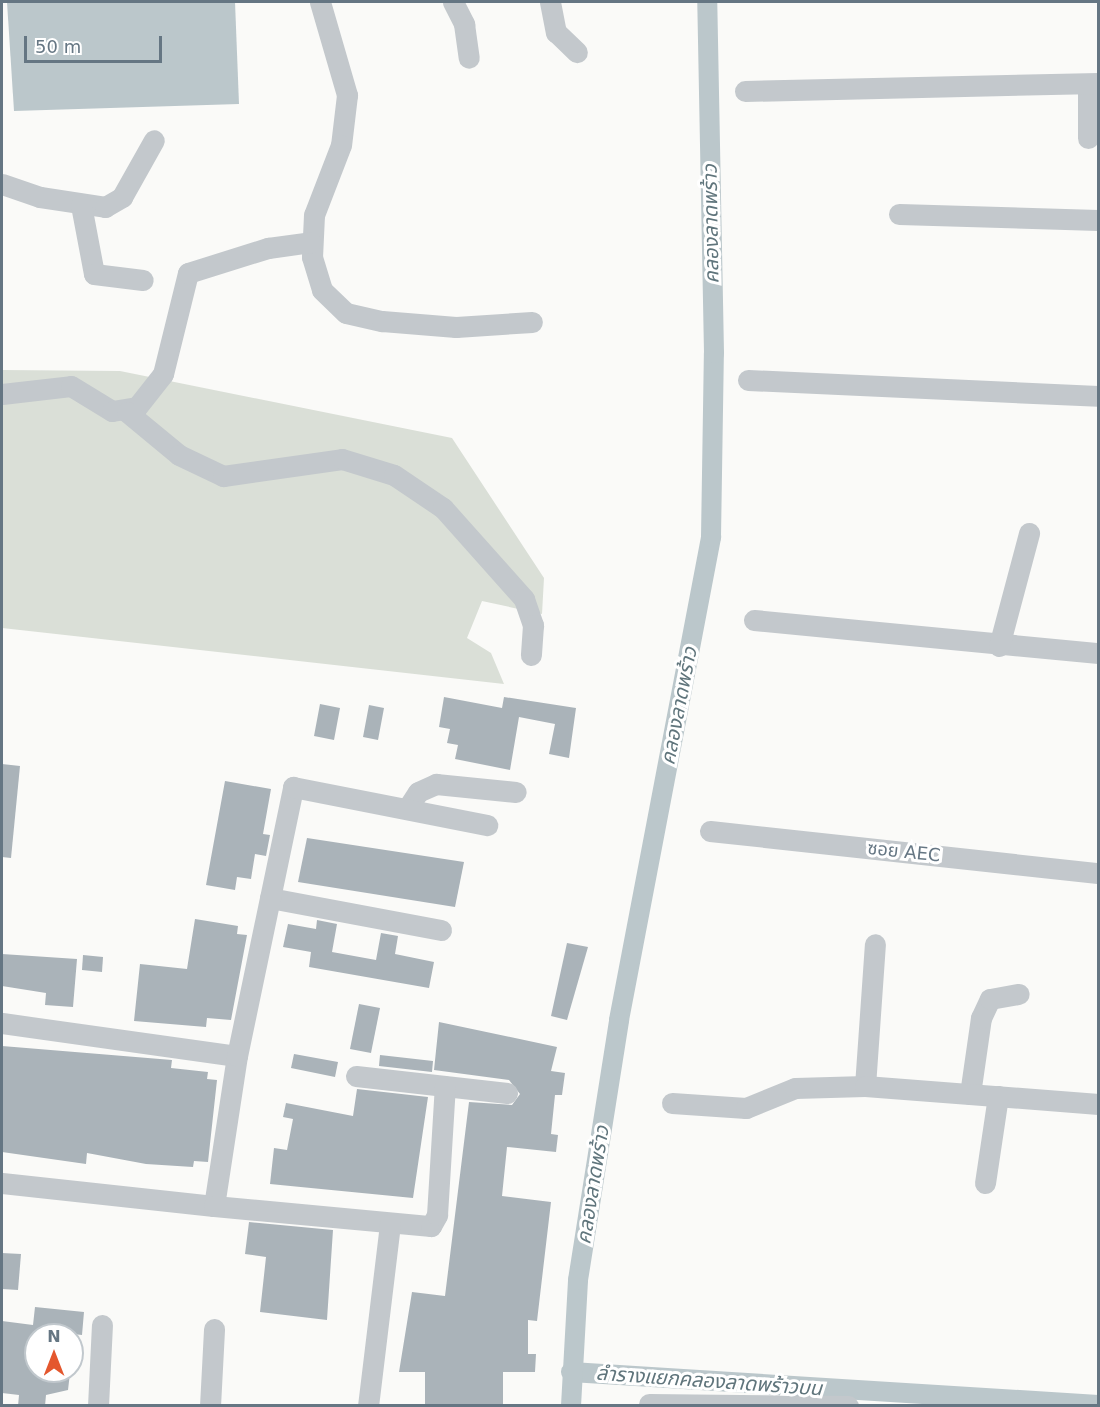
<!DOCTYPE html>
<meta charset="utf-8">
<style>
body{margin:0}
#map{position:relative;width:1100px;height:1407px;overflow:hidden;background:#fafaf8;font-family:"DejaVu Sans","Noto Sans Thai",sans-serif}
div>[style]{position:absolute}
.green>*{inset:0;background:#dadfd7}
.water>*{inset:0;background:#bbc7cb}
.canal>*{height:20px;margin:-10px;padding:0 10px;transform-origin:10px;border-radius:10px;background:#bbc7cb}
.building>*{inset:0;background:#aab3b9}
.minor>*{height:21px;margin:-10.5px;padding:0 10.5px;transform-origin:10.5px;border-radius:10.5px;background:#c3c8cc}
span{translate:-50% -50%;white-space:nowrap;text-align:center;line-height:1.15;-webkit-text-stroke:6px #fff;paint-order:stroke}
.street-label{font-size:18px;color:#657683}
.water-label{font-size:20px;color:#60757c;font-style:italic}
.frame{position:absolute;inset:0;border:3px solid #657683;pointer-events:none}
.north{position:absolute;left:24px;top:1323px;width:60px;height:60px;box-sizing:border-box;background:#fff;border:2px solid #c1c8cd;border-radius:50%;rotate:0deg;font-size:16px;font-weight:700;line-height:24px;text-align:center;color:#657683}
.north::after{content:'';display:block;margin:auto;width:21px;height:27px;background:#e4572e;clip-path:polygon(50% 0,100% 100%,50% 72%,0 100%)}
.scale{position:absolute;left:24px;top:36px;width:138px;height:27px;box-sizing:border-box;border:3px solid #657683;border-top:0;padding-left:8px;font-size:18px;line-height:21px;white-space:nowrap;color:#657683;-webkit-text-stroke:4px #fff;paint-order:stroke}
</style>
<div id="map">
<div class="green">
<div style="clip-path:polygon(2px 370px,120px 371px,452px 438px,544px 578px,542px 614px,482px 601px,467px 638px,491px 653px,504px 684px,2px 628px)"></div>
</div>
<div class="water">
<div style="clip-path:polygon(7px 2px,235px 2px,239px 104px,14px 111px)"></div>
</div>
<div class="canal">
<div style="left:571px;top:1372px;width:528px;rotate:3.58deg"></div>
<div style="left:571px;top:1406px;width:126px;rotate:-86.8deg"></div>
<div style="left:578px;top:1280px;width:263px;rotate:-81deg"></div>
<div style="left:619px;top:1020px;width:492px;rotate:-79.2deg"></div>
<div style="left:711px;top:537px;width:184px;rotate:-89.1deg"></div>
<div style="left:714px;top:353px;width:351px;rotate:-91.1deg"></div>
</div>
<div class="building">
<div style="clip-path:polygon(444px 697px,502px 708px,504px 697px,576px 708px,569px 758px,549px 754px,555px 724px,519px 717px,510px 770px,455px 759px,458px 745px,447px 743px,450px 729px,439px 727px)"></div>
<div style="clip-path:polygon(320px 704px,340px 708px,334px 740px,314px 736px)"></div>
<div style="clip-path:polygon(369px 705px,384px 708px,378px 740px,363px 737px)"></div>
<div style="clip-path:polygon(2px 764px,20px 766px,11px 858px,2px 857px)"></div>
<div style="clip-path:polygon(225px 781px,271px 789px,263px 834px,270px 835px,266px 856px,255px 854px,251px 879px,237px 877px,235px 890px,206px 885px)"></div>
<div style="clip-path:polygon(307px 838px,464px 862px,455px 907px,298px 882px)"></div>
<div style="clip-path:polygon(195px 919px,238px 926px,237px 934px,247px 935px,231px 1020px,207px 1018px,206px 1027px,134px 1021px,140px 964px,187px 969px)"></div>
<div style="clip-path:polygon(317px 920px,337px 924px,332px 952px,376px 960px,381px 933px,398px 936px,395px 954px,434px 962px,429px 988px,309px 967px,311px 952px,283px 947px,288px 924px,316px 929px)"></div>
<div style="clip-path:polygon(567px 943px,588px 947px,567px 1020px,551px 1016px)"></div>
<div style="clip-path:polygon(2px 954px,77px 959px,73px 1007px,45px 1005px,46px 993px,2px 986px)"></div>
<div style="clip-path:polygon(83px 955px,103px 957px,102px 972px,82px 970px)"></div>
<div style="clip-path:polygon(359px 1004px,380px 1008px,371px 1053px,350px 1049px)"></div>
<div style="clip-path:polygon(439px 1022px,557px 1047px,551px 1071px,565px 1073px,562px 1095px,555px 1095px,551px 1134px,558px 1135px,556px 1152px,507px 1147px,502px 1196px,551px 1202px,537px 1321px,528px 1320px,528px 1354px,536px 1354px,535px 1372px,503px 1372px,503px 1406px,425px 1406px,425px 1372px,399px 1372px,412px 1292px,445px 1296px,469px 1102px,512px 1105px,520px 1094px,509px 1080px,434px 1070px)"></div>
<div style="clip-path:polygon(2px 1046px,172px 1060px,171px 1068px,208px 1072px,207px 1079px,217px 1080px,208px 1162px,194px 1161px,193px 1167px,146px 1164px,87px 1153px,86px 1164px,2px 1152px)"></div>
<div style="clip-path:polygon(294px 1054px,338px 1062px,335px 1077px,291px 1068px)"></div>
<div style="clip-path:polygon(380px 1055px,433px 1061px,432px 1072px,379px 1066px)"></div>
<div style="clip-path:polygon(357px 1089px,428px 1097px,413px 1198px,270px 1184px,274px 1148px,287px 1150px,293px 1119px,283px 1117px,286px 1103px,353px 1116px)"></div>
<div style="clip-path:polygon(249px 1222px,333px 1230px,327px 1320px,260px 1312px,266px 1257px,245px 1254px)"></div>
<div style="clip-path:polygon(2px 1253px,21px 1254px,18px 1290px,2px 1289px)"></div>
<div style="clip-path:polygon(35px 1307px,84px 1312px,82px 1335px,36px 1330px,36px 1371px,70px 1373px,68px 1390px,46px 1395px,45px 1406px,18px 1406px,19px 1395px,2px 1393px,2px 1321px,33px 1325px)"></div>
</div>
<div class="minor">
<div style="left:320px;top:2px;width:97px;rotate:73.8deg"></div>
<div style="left:347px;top:95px;width:50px;rotate:96.8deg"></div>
<div style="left:341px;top:145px;width:75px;rotate:111.1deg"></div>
<div style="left:314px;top:215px;width:42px;rotate:92.7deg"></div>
<div style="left:312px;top:257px;width:34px;rotate:73deg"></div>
<div style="left:322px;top:290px;width:33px;rotate:44deg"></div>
<div style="left:346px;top:313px;width:37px;rotate:13deg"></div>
<div style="left:382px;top:321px;width:74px;rotate:4.6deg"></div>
<div style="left:456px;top:327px;width:76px;rotate:-3.8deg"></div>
<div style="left:453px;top:2px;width:25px;rotate:63deg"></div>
<div style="left:464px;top:24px;width:34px;rotate:82deg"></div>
<div style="left:550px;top:2px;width:31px;rotate:79deg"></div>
<div style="left:556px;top:32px;width:29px;rotate:44deg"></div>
<div style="left:1088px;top:84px;width:54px;rotate:90deg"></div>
<div style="left:745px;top:91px;width:353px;rotate:-1.3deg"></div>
<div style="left:2px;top:184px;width:40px;rotate:18.9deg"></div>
<div style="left:40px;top:197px;width:66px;rotate:8.7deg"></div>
<div style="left:105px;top:207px;width:20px;rotate:-30deg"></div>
<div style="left:122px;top:197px;width:65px;rotate:-60.7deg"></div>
<div style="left:81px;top:205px;width:70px;rotate:79.3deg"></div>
<div style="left:94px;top:274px;width:49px;rotate:7deg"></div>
<div style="left:899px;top:214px;width:199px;rotate:1.7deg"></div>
<div style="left:748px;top:380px;width:350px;rotate:2.6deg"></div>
<div style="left:2px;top:394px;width:69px;rotate:-6.6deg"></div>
<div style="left:71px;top:386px;width:48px;rotate:31.4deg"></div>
<div style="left:112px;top:411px;width:25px;rotate:-9deg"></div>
<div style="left:137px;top:407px;width:42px;rotate:-51.8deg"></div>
<div style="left:163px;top:374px;width:104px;rotate:-76.1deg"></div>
<div style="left:188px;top:273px;width:84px;rotate:-17.4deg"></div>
<div style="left:268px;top:248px;width:43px;rotate:-7.9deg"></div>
<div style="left:127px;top:412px;width:67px;rotate:39.6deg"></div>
<div style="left:179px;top:455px;width:49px;rotate:25.5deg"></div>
<div style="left:223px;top:476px;width:120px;rotate:-8.1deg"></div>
<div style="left:342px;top:459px;width:54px;rotate:17.1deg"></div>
<div style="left:394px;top:475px;width:59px;rotate:34deg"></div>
<div style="left:443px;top:508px;width:122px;rotate:48.3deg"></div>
<div style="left:524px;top:599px;width:28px;rotate:71deg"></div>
<div style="left:533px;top:625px;width:30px;rotate:94deg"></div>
<div style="left:754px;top:620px;width:346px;rotate:5.5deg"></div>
<div style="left:999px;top:646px;width:117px;rotate:-75.1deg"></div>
<div style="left:407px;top:809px;width:20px;rotate:-57deg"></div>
<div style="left:418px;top:792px;width:20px;rotate:-24deg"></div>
<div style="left:436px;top:784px;width:80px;rotate:5.7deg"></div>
<div style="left:710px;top:831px;width:390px;rotate:6.2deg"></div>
<div style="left:270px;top:898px;width:174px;rotate:10.6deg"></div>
<div style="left:2px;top:1023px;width:237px;rotate:8deg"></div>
<div style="left:356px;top:1076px;width:152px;rotate:6.4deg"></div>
<div style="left:865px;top:1086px;width:142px;rotate:-86deg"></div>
<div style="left:970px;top:1094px;width:77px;rotate:-81.8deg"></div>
<div style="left:981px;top:1018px;width:21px;rotate:-65deg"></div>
<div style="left:990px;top:999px;width:29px;rotate:-10deg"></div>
<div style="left:672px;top:1103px;width:74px;rotate:3.9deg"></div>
<div style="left:746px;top:1108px;width:53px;rotate:-22.2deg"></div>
<div style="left:795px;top:1088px;width:70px;rotate:-1.6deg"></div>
<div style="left:865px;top:1086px;width:234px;rotate:4.4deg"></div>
<div style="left:2px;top:1183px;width:213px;rotate:6.2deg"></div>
<div style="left:214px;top:1206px;width:152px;rotate:-81.3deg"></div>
<div style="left:237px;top:1056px;width:275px;rotate:-78.2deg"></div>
<div style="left:293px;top:787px;width:198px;rotate:11.1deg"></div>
<div style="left:985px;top:1183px;width:88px;rotate:-81.5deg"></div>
<div style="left:214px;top:1206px;width:218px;rotate:5.3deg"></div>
<div style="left:431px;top:1226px;width:13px;rotate:-61deg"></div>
<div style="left:437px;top:1215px;width:129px;rotate:-86.5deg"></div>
<div style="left:649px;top:1404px;width:199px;rotate:0.6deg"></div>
<div style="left:98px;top:1406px;width:81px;rotate:-87.2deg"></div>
<div style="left:210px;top:1406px;width:77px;rotate:-87deg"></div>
<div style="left:368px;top:1406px;width:183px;rotate:-83.1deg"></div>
</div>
<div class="street-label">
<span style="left:904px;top:852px;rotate:6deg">ซอย AEC</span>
</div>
<div class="water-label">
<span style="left:711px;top:224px;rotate:-91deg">คลองลาดพร้าว</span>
<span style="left:679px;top:706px;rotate:-79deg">คลองลาดพร้าว</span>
<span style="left:593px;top:1185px;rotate:-81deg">คลองลาดพร้าว</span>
<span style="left:709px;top:1381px;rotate:4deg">ลำรางแยกคลองลาดพร้าวบน</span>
</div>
<div class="frame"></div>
<div class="north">N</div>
<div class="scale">50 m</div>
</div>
